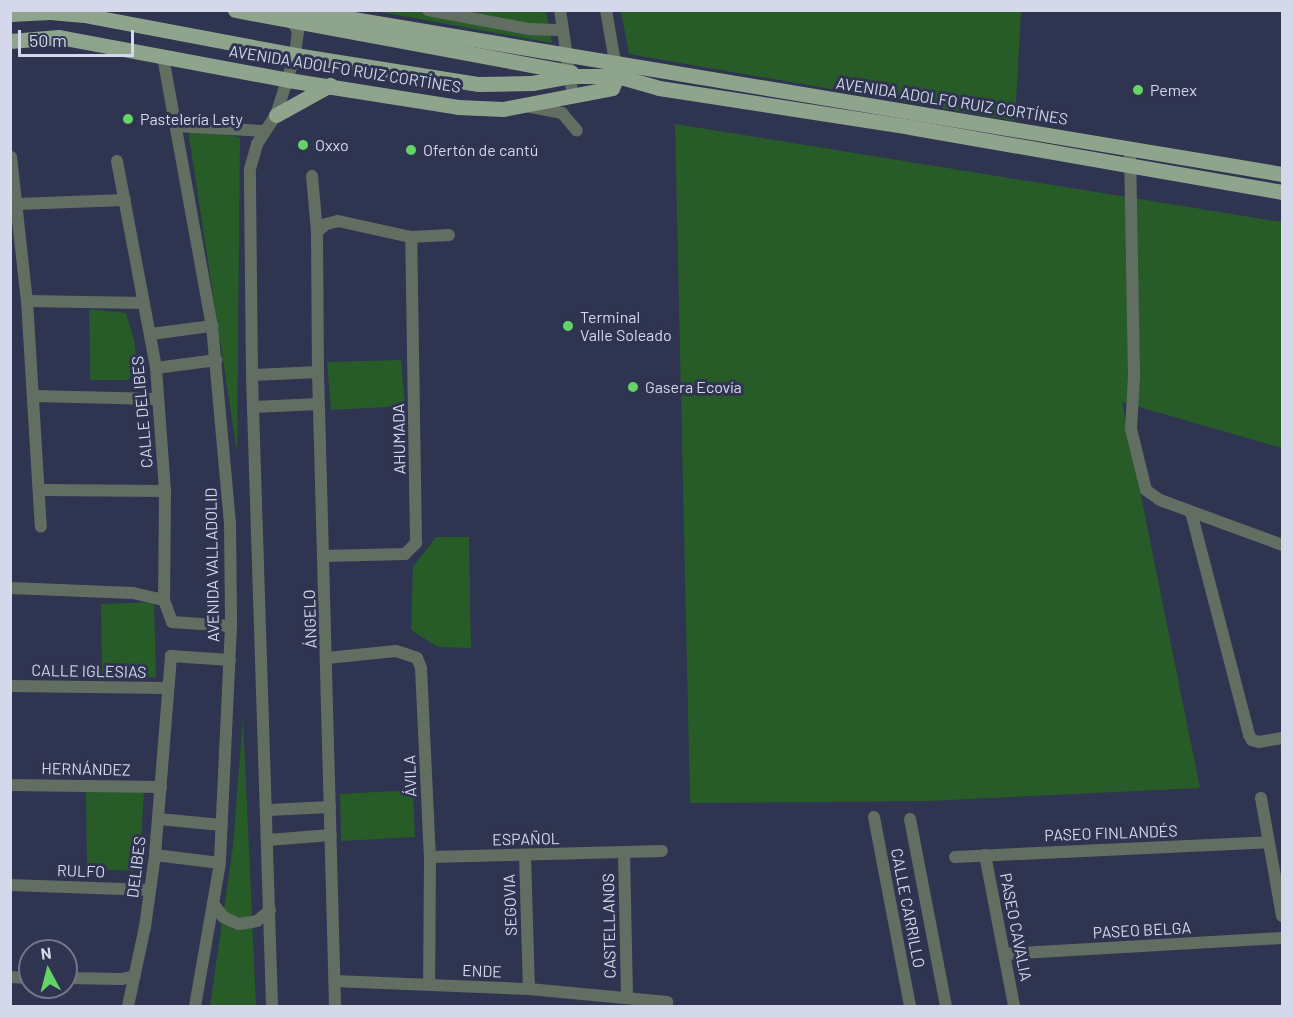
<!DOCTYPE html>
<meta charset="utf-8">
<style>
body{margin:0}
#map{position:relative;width:1293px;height:1017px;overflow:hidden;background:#2f3450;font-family:Barlow,sans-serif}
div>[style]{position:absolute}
.green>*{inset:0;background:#275c28}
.minor>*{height:12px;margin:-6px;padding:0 6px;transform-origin:6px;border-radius:6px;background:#636e63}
.tertiary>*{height:12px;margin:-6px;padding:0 6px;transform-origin:6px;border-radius:6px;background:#636e63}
.primary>*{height:15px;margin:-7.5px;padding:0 7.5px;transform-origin:7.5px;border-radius:7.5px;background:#8ea48d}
.dots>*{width:16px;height:16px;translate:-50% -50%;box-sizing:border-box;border:3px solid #2f3450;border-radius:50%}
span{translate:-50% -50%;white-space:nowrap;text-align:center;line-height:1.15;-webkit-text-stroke:6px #2f3450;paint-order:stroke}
.street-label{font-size:16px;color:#d4d8ea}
.poi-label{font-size:16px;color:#d4d8ea}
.left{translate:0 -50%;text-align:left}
.frame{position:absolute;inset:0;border:12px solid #d4d8ea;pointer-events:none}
.north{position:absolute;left:18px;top:939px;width:60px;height:60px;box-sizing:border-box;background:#2f3450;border:2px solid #71768e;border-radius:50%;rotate:353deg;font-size:16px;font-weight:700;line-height:24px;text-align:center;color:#d4d8ea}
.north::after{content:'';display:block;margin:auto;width:21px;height:27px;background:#65d467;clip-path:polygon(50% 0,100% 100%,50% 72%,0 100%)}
.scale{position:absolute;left:18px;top:30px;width:116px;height:27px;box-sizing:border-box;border:3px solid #d4d8ea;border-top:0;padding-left:8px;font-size:18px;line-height:21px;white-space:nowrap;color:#d4d8ea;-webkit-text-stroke:4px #2f3450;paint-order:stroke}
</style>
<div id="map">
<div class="green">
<div style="clip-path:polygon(375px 11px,546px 11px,552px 43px)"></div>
<div style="clip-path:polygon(621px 11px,1021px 11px,1015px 121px,629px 54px)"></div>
<div style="clip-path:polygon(675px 124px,1282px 222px,1282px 448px,1122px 402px,1200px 788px,928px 801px,690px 803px)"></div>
<div style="clip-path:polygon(188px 130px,240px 137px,237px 452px)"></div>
<div style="clip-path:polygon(89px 309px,126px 313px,134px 340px,138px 369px,128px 380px,90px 380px)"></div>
<div style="clip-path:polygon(401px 360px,405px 406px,331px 410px,327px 362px)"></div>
<div style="clip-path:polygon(436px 537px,469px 537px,471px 648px,438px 647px,411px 630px,413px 567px)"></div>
<div style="clip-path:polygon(154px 602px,156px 677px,102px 677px,101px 604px)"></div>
<div style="clip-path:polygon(243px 717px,256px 1006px,210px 1006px,233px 846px)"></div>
<div style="clip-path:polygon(413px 790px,415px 837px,341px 841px,340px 794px)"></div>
<div style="clip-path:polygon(86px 791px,144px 792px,139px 871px,87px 869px)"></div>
</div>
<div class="minor">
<div style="left:428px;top:10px;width:103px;rotate:10.7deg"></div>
<div style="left:529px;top:29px;width:34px;rotate:2deg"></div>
<div style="left:163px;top:57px;width:273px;rotate:79.7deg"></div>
<div style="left:212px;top:326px;width:197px;rotate:84.8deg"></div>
<div style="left:230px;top:522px;width:104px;rotate:89.4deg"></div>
<div style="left:231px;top:626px;width:237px;rotate:92.7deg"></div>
<div style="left:220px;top:863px;width:145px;rotate:99.9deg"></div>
<div style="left:531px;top:107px;width:32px;rotate:11deg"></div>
<div style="left:562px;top:113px;width:23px;rotate:50deg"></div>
<div style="left:176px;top:126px;width:87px;rotate:3.3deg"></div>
<div style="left:1130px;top:148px;width:228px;rotate:89deg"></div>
<div style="left:1134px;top:376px;width:53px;rotate:93.2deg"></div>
<div style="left:1131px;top:429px;width:63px;rotate:76.2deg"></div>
<div style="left:1146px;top:490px;width:17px;rotate:36deg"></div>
<div style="left:1160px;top:500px;width:130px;rotate:20.2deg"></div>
<div style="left:11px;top:157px;width:145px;rotate:83.7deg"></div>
<div style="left:27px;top:301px;width:226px;rotate:86.5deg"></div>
<div style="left:117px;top:161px;width:211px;rotate:79.3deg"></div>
<div style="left:156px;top:368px;width:123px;rotate:85.8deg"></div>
<div style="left:165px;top:491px;width:109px;rotate:90.5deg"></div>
<div style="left:164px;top:600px;width:23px;rotate:70deg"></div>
<div style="left:172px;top:622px;width:59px;rotate:3.9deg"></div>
<div style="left:312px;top:176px;width:56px;rotate:84.9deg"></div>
<div style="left:317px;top:232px;width:140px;rotate:89.6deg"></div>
<div style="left:318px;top:372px;width:634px;rotate:88.46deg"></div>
<div style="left:17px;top:204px;width:108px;rotate:-2.1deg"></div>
<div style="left:317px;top:232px;width:12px;rotate:-42deg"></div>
<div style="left:326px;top:224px;width:12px;rotate:-14deg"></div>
<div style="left:338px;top:221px;width:75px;rotate:12.4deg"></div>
<div style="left:411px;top:237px;width:38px;rotate:-3deg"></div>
<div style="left:27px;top:301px;width:117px;rotate:1deg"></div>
<div style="left:151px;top:334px;width:62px;rotate:-7.5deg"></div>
<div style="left:156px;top:368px;width:61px;rotate:-7.6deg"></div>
<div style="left:252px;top:375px;width:66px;rotate:-2.6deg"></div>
<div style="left:34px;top:396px;width:123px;rotate:1.4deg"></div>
<div style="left:253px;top:407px;width:65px;rotate:-2.6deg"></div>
<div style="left:41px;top:490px;width:124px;rotate:0.5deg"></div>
<div style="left:1191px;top:512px;width:230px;rotate:75.4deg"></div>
<div style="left:1249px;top:735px;width:6px;rotate:59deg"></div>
<div style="left:1252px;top:740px;width:7px;rotate:16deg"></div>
<div style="left:1259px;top:742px;width:23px;rotate:-10deg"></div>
<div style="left:324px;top:556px;width:81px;rotate:-1.4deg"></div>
<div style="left:405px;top:554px;width:16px;rotate:-45deg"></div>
<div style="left:416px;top:543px;width:306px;rotate:-90.9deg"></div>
<div style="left:10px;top:588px;width:123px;rotate:2.3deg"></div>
<div style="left:133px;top:593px;width:32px;rotate:13deg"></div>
<div style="left:327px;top:658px;width:69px;rotate:-5.8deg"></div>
<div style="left:396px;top:651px;width:22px;rotate:18deg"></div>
<div style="left:417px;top:658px;width:11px;rotate:68deg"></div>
<div style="left:421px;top:668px;width:189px;rotate:87.3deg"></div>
<div style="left:430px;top:857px;width:128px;rotate:90.4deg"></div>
<div style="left:10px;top:686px;width:157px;rotate:0.7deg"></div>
<div style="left:10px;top:785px;width:151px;rotate:0.8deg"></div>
<div style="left:1261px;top:798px;width:120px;rotate:79.9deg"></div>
<div style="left:268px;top:810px;width:62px;rotate:-2.8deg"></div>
<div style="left:874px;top:817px;width:192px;rotate:79.2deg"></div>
<div style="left:159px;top:819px;width:63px;rotate:5.4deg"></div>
<div style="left:910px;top:819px;width:190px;rotate:79.1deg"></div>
<div style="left:268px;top:840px;width:63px;rotate:-4.5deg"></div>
<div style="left:624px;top:853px;width:145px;rotate:88.8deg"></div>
<div style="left:155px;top:855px;width:65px;rotate:7deg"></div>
<div style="left:525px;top:855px;width:134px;rotate:88.3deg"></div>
<div style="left:985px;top:855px;width:154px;rotate:79.1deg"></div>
<div style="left:430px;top:857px;width:232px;rotate:-1.5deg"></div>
<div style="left:955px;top:857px;width:314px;rotate:-2.7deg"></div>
<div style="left:10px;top:885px;width:140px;rotate:2deg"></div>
<div style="left:213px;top:903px;width:17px;rotate:54deg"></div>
<div style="left:223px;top:917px;width:17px;rotate:24deg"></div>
<div style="left:239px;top:924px;width:18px;rotate:-9deg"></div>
<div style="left:257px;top:921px;width:17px;rotate:-40deg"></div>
<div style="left:1004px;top:954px;width:278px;rotate:-3.3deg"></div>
<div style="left:10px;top:977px;width:20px;rotate:3deg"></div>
<div style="left:66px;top:978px;width:56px;rotate:1deg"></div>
<div style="left:122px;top:979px;width:13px;rotate:-13deg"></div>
<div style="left:335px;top:981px;width:194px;rotate:2.4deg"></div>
<div style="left:529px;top:989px;width:139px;rotate:5.4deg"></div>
<div style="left:128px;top:1006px;width:81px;rotate:-77.9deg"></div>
<div style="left:145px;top:927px;width:73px;rotate:-82.1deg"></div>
<div style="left:155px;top:855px;width:200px;rotate:-85.4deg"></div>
<div style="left:171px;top:656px;width:59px;rotate:3.9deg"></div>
<div style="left:272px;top:1006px;width:631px;rotate:-91.82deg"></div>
<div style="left:252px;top:375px;width:206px;rotate:-90.6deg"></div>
<div style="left:250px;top:169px;width:26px;rotate:-74deg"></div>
<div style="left:257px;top:144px;width:35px;rotate:-57deg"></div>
<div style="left:276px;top:115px;width:63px;rotate:-72.4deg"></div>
<div style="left:295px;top:55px;width:23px;rotate:-83deg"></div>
<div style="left:298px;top:32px;width:18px;rotate:-117deg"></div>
</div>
<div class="tertiary">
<div style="left:560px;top:10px;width:88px;rotate:81.5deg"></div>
<div style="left:606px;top:10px;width:53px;rotate:80.2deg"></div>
</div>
<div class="primary">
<div style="left:235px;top:10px;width:342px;rotate:10.5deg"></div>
<div style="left:270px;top:10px;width:40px;rotate:12deg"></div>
<div style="left:299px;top:10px;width:997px;rotate:9.47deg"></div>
<div style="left:10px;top:14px;width:40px;rotate:-2.9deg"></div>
<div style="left:50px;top:12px;width:34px;rotate:5deg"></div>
<div style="left:84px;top:15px;width:215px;rotate:10.7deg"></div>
<div style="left:295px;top:55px;width:186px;rotate:9deg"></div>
<div style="left:479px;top:84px;width:53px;rotate:-1.1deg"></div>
<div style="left:532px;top:83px;width:39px;rotate:-10deg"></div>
<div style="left:570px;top:76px;width:47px"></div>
<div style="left:617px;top:76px;width:44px;rotate:15.9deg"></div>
<div style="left:659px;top:88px;width:254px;rotate:8.8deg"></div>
<div style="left:910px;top:127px;width:378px;rotate:9.9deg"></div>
<div style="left:10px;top:41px;width:49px;rotate:-4.7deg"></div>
<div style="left:59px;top:37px;width:233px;rotate:10.6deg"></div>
<div style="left:288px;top:80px;width:172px;rotate:9deg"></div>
<div style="left:458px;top:107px;width:45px;rotate:2.5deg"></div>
<div style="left:503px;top:109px;width:111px;rotate:-10.9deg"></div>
<div style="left:612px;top:88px;width:13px;rotate:-67deg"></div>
<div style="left:617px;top:76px;width:7px;rotate:-98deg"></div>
<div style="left:276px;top:115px;width:62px;rotate:-29.1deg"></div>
</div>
<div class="dots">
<div style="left:1138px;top:90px;background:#65d467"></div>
<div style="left:128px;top:119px;background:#65d467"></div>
<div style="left:303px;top:145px;background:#65d467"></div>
<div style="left:411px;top:150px;background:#65d467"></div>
<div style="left:568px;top:326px;background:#65d467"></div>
<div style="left:633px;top:387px;background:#65d467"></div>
</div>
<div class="street-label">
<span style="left:345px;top:69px;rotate:9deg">AVENIDA ADOLFO RUIZ CORTÍNES</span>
<span style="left:952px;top:101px;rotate:9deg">AVENIDA ADOLFO RUIZ CORTÍNES</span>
<span style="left:142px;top:412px;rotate:-95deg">CALLE DELIBES</span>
<span style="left:399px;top:439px;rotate:-91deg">AHUMADA</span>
<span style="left:212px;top:565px;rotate:-91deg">AVENIDA VALLADOLID</span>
<span style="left:310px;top:619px;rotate:-92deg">ÁNGELO</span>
<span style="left:89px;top:671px;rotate:1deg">CALLE IGLESIAS</span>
<span style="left:86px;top:769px;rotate:1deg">HERNÁNDEZ</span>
<span style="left:410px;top:776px;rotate:-92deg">ÁVILA</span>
<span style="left:1111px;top:833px;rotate:-2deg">PASEO FINLANDÉS</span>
<span style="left:526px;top:839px;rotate:-1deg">ESPAÑOL</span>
<span style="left:136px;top:867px;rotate:-83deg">DELIBES</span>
<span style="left:81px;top:871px;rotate:2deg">RULFO</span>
<span style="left:510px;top:905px;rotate:-92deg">SEGOVIA</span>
<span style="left:908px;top:908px;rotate:79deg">CALLE CARRILLO</span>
<span style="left:609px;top:926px;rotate:-91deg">CASTELLANOS</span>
<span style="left:1016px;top:927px;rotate:79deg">PASEO CAVALIA</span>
<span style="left:1142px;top:930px;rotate:-3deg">PASEO BELGA</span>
<span style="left:482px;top:971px;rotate:2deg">ENDE</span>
</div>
<div class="poi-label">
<span class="left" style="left:1150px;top:90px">Pemex</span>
<span class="left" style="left:140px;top:119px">Pastelería Lety</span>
<span class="left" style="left:315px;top:145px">Oxxo</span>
<span class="left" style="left:423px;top:150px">Ofertón de cantú</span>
<span class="left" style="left:580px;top:326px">Terminal<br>Valle Soleado</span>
<span class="left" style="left:645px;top:387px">Gasera Ecovía</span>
</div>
<div class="frame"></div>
<div class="north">N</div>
<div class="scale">50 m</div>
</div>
